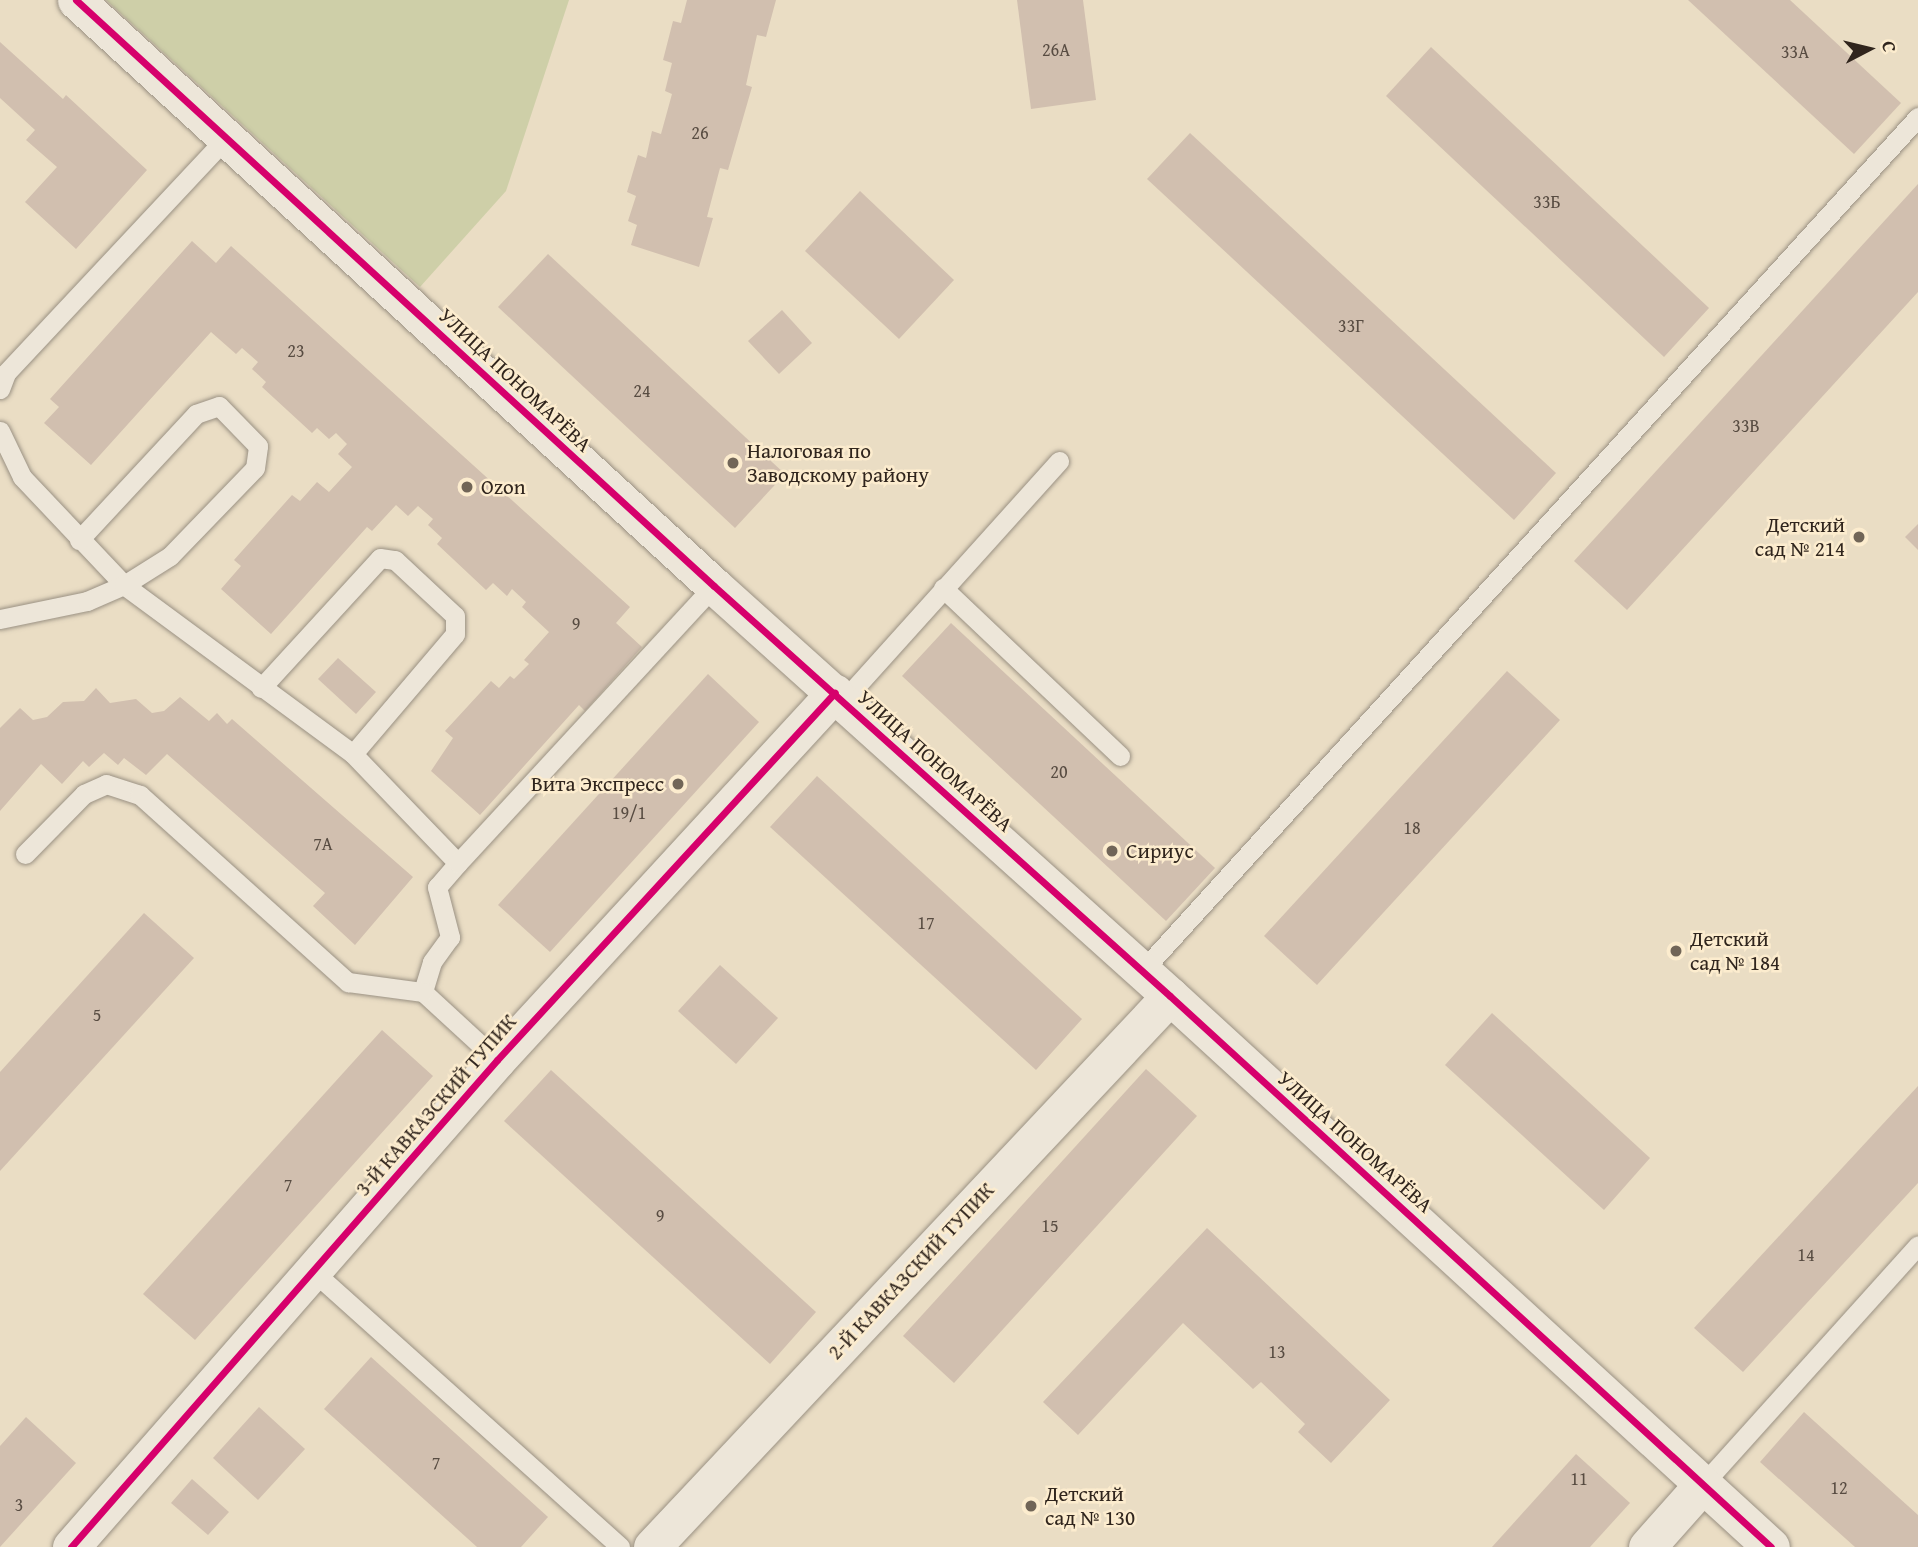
<!DOCTYPE html>
<meta charset="utf-8">
<style>
body{margin:0}
#map{position:relative;width:1918px;height:1547px;overflow:hidden;background:#eaddc4;font-family:"Gentium Book Plus",serif}
div>[style]{position:absolute}
.green>*{inset:0;background:#cecfa8}
.building>*{inset:0;background:#d1bfaf}
.roads{filter:drop-shadow(0 0 2px #9a9183) drop-shadow(0 0 2px #9a9183)}
.lane>*{height:19px;margin:-9.5px;padding:0 9.5px;transform-origin:9.5px;border-radius:9.5px;background:#ede6d9}
.street>*{height:37px;margin:-18.5px;padding:0 18.5px;transform-origin:18.5px;border-radius:18.5px;background:#ede6d9}
.cycleway>*{height:7px;margin:-3.5px;padding:0 3.5px;transform-origin:3.5px;border-radius:3.5px;background:#d6006c}
.dots>*{width:19px;height:19px;translate:-50% -50%;box-sizing:border-box;border:4px solid #fcecce;border-radius:50%}
span{translate:-50% -50%;white-space:nowrap;text-align:center;line-height:1.15;-webkit-text-stroke:5px #fcecce;paint-order:stroke}
.number-label{font-size:18px;color:#584c42}
.number-label span{-webkit-text-stroke-width:0}
.street-label{font-size:21px;color:#30251d}
.poi-label{font-size:21px;color:#30251d}
.left{translate:0 -50%;text-align:left}
.right{translate:-100% -50%;text-align:right}
.north{position:absolute;left:1834px;top:14px;width:70px;height:70px;-webkit-text-stroke:5px #fcecce;paint-order:stroke;rotate:83deg;font-size:19px;font-weight:700;line-height:28px;text-align:center;color:#30251d}
.north::after{content:'';display:block;margin:auto;width:24px;height:32px;background:#30251d;clip-path:polygon(50% 0,100% 100%,50% 72%,0 100%)}
</style>
<div id="map">
<div class="green">
<div style="clip-path:polygon(106px 0,569px 0,506px 191px,420px 287px)"></div>
</div>
<div class="building">
<div style="clip-path:polygon(687px 0,776px 0,766px 37px,757px 35px,746px 85px,752px 87px,728px 170px,720px 168px,707px 217px,713px 218px,699px 267px,631px 245px,637px 225px,628px 221px,636px 196px,627px 192px,638px 155px,646px 158px,652px 131px,661px 134px,672px 94px,665px 91px,672px 63px,663px 60px,673px 21px,681px 23px)"></div>
<div style="clip-path:polygon(1017px 0,1083px 0,1096px 100px,1031px 109px)"></div>
<div style="clip-path:polygon(1688px 0,1790px 0,1901px 103px,1854px 154px)"></div>
<div style="clip-path:polygon(0 42px,63px 99px,66px 95px,147px 170px,76px 249px,25px 202px,57px 167px,26px 140px,35px 130px,0 98px)"></div>
<div style="clip-path:polygon(1431px 47px,1709px 308px,1664px 357px,1386px 96px)"></div>
<div style="clip-path:polygon(1190px 133px,1556px 473px,1514px 520px,1147px 179px)"></div>
<div style="clip-path:polygon(1918px 184px,1918px 292px,1627px 610px,1574px 561px)"></div>
<div style="clip-path:polygon(860px 191px,954px 280px,899px 339px,805px 251px)"></div>
<div style="clip-path:polygon(192px 241px,216px 263px,231px 246px,630px 607px,616px 623px,642px 647px,585px 711px,579px 705px,480px 815px,431px 771px,453px 738px,445px 731px,491px 681px,499px 688px,510px 676px,514px 679px,529px 664px,524px 660px,549px 632px,522px 607px,526px 602px,512px 589px,507px 596px,493px 583px,486px 590px,437px 544px,442px 538px,428px 525px,433px 519px,418px 506px,408px 516px,396px 505px,372px 531px,367px 527px,271px 634px,221px 589px,241px 566px,234px 560px,292px 495px,300px 501px,317px 482px,329px 492px,352px 467px,338px 454px,347px 444px,336px 433px,329px 439px,317px 428px,312px 433px,262px 387px,266px 382px,252px 369px,258px 362px,242px 348px,236px 354px,211px 332px,91px 465px,44px 423px,59px 407px,50px 399px)"></div>
<div style="clip-path:polygon(548px 254px,785px 474px,735px 528px,498px 307px)"></div>
<div style="clip-path:polygon(782px 310px,812px 343px,779px 374px,748px 341px)"></div>
<div style="clip-path:polygon(1918px 524px,1918px 550px,1905px 537px)"></div>
<div style="clip-path:polygon(951px 623px,1215px 868px,1166px 921px,902px 676px)"></div>
<div style="clip-path:polygon(338px 658px,376px 692px,356px 714px,318px 679px)"></div>
<div style="clip-path:polygon(1507px 671px,1560px 720px,1317px 985px,1264px 936px)"></div>
<div style="clip-path:polygon(708px 674px,759px 722px,550px 952px,498px 905px)"></div>
<div style="clip-path:polygon(96px 688px,110px 703px,136px 699px,152px 713px,164px 711px,180px 697px,209px 721px,217px 713px,227px 724px,232px 719px,413px 877px,355px 945px,313px 906px,325px 893px,167px 754px,146px 775px,124px 758px,118px 765px,104px 753px,89px 767px,83px 761px,62px 784px,41px 764px,0 811px,0 728px,20px 708px,33px 720px,47px 717px,63px 702px,84px 701px)"></div>
<div style="clip-path:polygon(817px 776px,1082px 1019px,1036px 1070px,770px 827px)"></div>
<div style="clip-path:polygon(144px 913px,194px 958px,0 1171px,0 1072px)"></div>
<div style="clip-path:polygon(720px 965px,778px 1018px,736px 1064px,678px 1011px)"></div>
<div style="clip-path:polygon(1492px 1013px,1650px 1158px,1604px 1210px,1445px 1065px)"></div>
<div style="clip-path:polygon(382px 1030px,433px 1076px,195px 1340px,143px 1294px)"></div>
<div style="clip-path:polygon(1146px 1069px,1197px 1116px,954px 1383px,903px 1336px)"></div>
<div style="clip-path:polygon(551px 1070px,816px 1312px,770px 1364px,504px 1121px)"></div>
<div style="clip-path:polygon(1918px 1086px,1918px 1183px,1743px 1372px,1694px 1328px)"></div>
<div style="clip-path:polygon(1207px 1228px,1390px 1400px,1331px 1463px,1298px 1432px,1305px 1424px,1261px 1382px,1253px 1389px,1183px 1323px,1078px 1435px,1043px 1402px)"></div>
<div style="clip-path:polygon(371px 1357px,548px 1517px,521px 1547px,477px 1547px,324px 1409px)"></div>
<div style="clip-path:polygon(259px 1407px,305px 1449px,258px 1500px,213px 1458px)"></div>
<div style="clip-path:polygon(1804px 1412px,1918px 1515px,1918px 1547px,1855px 1547px,1760px 1462px)"></div>
<div style="clip-path:polygon(26px 1417px,76px 1463px,0 1547px,0 1446px)"></div>
<div style="clip-path:polygon(1576px 1454px,1630px 1503px,1590px 1547px,1492px 1547px)"></div>
<div style="clip-path:polygon(192px 1479px,229px 1512px,208px 1535px,171px 1503px)"></div>
</div>
<div class="roads">
<div class="lane">
<div style="left:0;top:389px;width:17px;rotate:-69deg"></div>
<div style="left:6px;top:373px;width:322px;rotate:-46.9deg"></div>
<div style="left:0;top:431px;width:51px;rotate:64.4deg"></div>
<div style="left:22px;top:477px;width:149px;rotate:46.6deg"></div>
<div style="left:124px;top:585px;width:285px;rotate:36.4deg"></div>
<div style="left:353px;top:754px;width:151px;rotate:46.1deg"></div>
<div style="left:458px;top:863px;width:32px;rotate:131deg"></div>
<div style="left:437px;top:887px;width:52px;rotate:75.4deg"></div>
<div style="left:450px;top:937px;width:31px;rotate:126deg"></div>
<div style="left:432px;top:962px;width:31px;rotate:107deg"></div>
<div style="left:423px;top:992px;width:100px;rotate:42.6deg"></div>
<div style="left:943px;top:588px;width:244px;rotate:43.5deg"></div>
<div style="left:0;top:619px;width:89px;rotate:-11.7deg"></div>
<div style="left:87px;top:601px;width:40px;rotate:-23.4deg"></div>
<div style="left:124px;top:585px;width:54px;rotate:-32.2deg"></div>
<div style="left:170px;top:556px;width:122px;rotate:-46deg"></div>
<div style="left:255px;top:468px;width:22px;rotate:-82deg"></div>
<div style="left:258px;top:446px;width:56px;rotate:-134.3deg"></div>
<div style="left:219px;top:406px;width:24px;rotate:161deg"></div>
<div style="left:196px;top:414px;width:172px;rotate:132.9deg"></div>
<div style="left:261px;top:688px;width:176px;rotate:-47.5deg"></div>
<div style="left:380px;top:558px;width:15px;rotate:8deg"></div>
<div style="left:395px;top:560px;width:82px;rotate:43deg"></div>
<div style="left:455px;top:616px;width:18px;rotate:90deg"></div>
<div style="left:455px;top:634px;width:157px;rotate:130.4deg"></div>
<div style="left:843px;top:701px;width:323px;rotate:-48deg"></div>
<div style="left:25px;top:854px;width:84px;rotate:-45.5deg"></div>
<div style="left:84px;top:794px;width:24px;rotate:-24deg"></div>
<div style="left:106px;top:784px;width:36px;rotate:18deg"></div>
<div style="left:140px;top:795px;width:280px;rotate:42deg"></div>
<div style="left:348px;top:982px;width:76px;rotate:7.6deg"></div>
<div style="left:458px;top:863px;width:377px;rotate:-47.3deg"></div>
<div style="left:1142px;top:971px;width:1154px;rotate:-47.74deg"></div>
<div style="left:314px;top:1272px;width:411px;rotate:41.9deg"></div>
<div style="left:1703px;top:1484px;width:321px;rotate:-48deg"></div>
</div>
<div class="street">
<div style="left:76px;top:0;width:866px;rotate:42.57deg"></div>
<div style="left:714px;top:586px;width:613px;rotate:41.96deg"></div>
<div style="left:1170px;top:996px;width:815px;rotate:42.51deg"></div>
<div style="left:71px;top:1547px;width:647px;rotate:-48.82deg"></div>
<div style="left:497px;top:1060px;width:499px;rotate:-47.4deg"></div>
<div style="left:652px;top:1547px;width:756px;rotate:-46.77deg"></div>
<div style="left:1647px;top:1547px;width:84px;rotate:-48.4deg"></div>
</div>
</div>
<div class="cycleway">
<div style="left:76px;top:0;width:866px;rotate:42.57deg"></div>
<div style="left:714px;top:586px;width:613px;rotate:41.96deg"></div>
<div style="left:1170px;top:996px;width:815px;rotate:42.51deg"></div>
<div style="left:71px;top:1547px;width:647px;rotate:-48.82deg"></div>
<div style="left:497px;top:1060px;width:499px;rotate:-47.4deg"></div>
</div>
<div class="dots">
<div style="left:733px;top:463px;background:#716557"></div>
<div style="left:467px;top:487px;background:#716557"></div>
<div style="left:1859px;top:537px;background:#716557"></div>
<div style="left:678px;top:784px;background:#716557"></div>
<div style="left:1112px;top:851px;background:#716557"></div>
<div style="left:1676px;top:951px;background:#716557"></div>
<div style="left:1031px;top:1506px;background:#716557"></div>
</div>
<div class="number-label">
<span style="left:1056px;top:50px">26А</span>
<span style="left:1795px;top:52px">33А</span>
<span style="left:700px;top:133px">26</span>
<span style="left:1547px;top:202px">33Б</span>
<span style="left:1351px;top:326px">33Г</span>
<span style="left:296px;top:351px">23</span>
<span style="left:642px;top:391px">24</span>
<span style="left:1746px;top:426px">33В</span>
<span style="left:576px;top:624px">9</span>
<span style="left:1059px;top:772px">20</span>
<span style="left:629px;top:813px">19/1</span>
<span style="left:1412px;top:828px">18</span>
<span style="left:323px;top:844px">7А</span>
<span style="left:926px;top:923px">17</span>
<span style="left:97px;top:1015px">5</span>
<span style="left:288px;top:1185px">7</span>
<span style="left:660px;top:1216px">9</span>
<span style="left:1050px;top:1226px">15</span>
<span style="left:1806px;top:1255px">14</span>
<span style="left:1277px;top:1352px">13</span>
<span style="left:436px;top:1463px">7</span>
<span style="left:1579px;top:1479px">11</span>
<span style="left:1839px;top:1488px">12</span>
<span style="left:19px;top:1505px">3</span>
</div>
<div class="street-label">
<span style="left:515px;top:380px;rotate:43deg">УЛИЦА ПОНОМАРЁВА</span>
<span style="left:935px;top:761px;rotate:42deg">УЛИЦА ПОНОМАРЁВА</span>
<span style="left:436px;top:1105px;rotate:-49deg">3-Й КАВКАЗСКИЙ ТУПИК</span>
<span style="left:1355px;top:1142px;rotate:42deg">УЛИЦА ПОНОМАРЁВА</span>
<span style="left:911px;top:1271px;rotate:-47deg">2-Й КАВКАЗСКИЙ ТУПИК</span>
</div>
<div class="poi-label">
<span class="left" style="left:747px;top:463px">Налоговая по<br>Заводскому району</span>
<span class="left" style="left:481px;top:487px">Ozon</span>
<span class="right" style="left:1845px;top:537px">Детский<br>сад № 214</span>
<span class="right" style="left:664px;top:784px">Вита Экспресс</span>
<span class="left" style="left:1126px;top:851px">Сириус</span>
<span class="left" style="left:1690px;top:951px">Детский<br>сад № 184</span>
<span class="left" style="left:1045px;top:1506px">Детский<br>сад № 130</span>
</div>
<div class="north">С</div>
</div>
